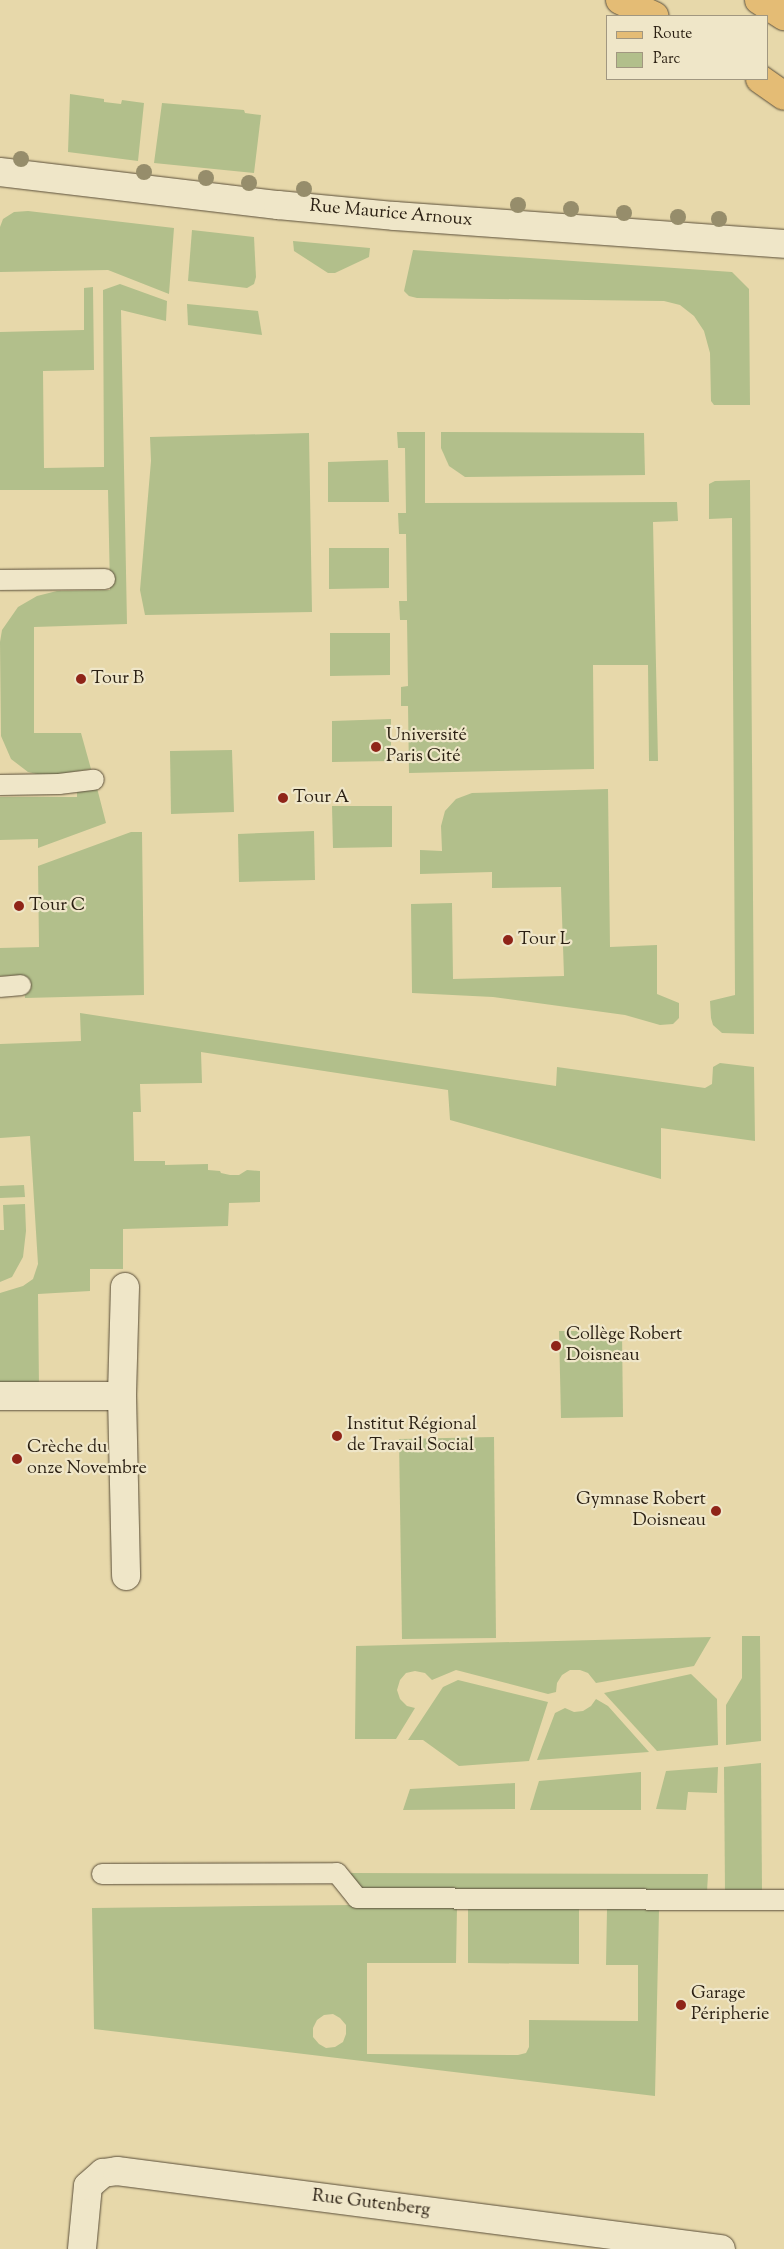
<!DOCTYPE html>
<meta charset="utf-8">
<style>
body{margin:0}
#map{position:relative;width:784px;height:2249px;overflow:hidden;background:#e7d8aa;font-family:"Sorts Mill Goudy",serif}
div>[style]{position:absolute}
.green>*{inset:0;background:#b2bf8b}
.roads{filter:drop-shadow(0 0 1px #5a4e39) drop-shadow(0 0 1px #5a4e39)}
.lane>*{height:20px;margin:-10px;padding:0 10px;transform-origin:10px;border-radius:10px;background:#efe6c8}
.street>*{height:28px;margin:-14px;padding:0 14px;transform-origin:14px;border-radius:14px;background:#efe6c8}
.secondary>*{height:28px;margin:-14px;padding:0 14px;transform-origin:14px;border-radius:14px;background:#efe6c8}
.primary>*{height:28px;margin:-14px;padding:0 14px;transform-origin:14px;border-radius:14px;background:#e4bc75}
.trees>*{width:16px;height:16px;margin:-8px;border-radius:50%;background:#968d6b}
.dots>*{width:14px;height:14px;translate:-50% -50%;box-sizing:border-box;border:2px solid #efe6c8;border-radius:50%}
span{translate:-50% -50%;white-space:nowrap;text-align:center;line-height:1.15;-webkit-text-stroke:4.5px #efe6c8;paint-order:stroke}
.street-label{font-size:18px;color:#2b2013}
.poi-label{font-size:18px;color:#2b2013}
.left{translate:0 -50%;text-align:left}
.right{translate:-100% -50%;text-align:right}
.legend{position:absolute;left:606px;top:15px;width:162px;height:65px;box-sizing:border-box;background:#efe6c8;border:1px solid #a19780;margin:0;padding:6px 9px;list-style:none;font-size:15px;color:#2b2013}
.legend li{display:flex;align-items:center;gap:10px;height:25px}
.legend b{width:25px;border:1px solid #a19780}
</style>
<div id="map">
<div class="green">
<div style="clip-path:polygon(70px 94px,104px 99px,104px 102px,121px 104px,122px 100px,144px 103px,138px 161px,68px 152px)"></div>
<div style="clip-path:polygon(162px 103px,244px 110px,245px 113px,261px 115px,254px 173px,154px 163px)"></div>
<div style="clip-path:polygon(28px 211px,174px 228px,169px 294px,108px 270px,0 272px,0 227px,3px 219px,14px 212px)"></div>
<div style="clip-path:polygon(192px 230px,254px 237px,256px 277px,254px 284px,247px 288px,188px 281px)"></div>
<div style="clip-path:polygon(293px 241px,370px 248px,369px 257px,335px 273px,328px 273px,294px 251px)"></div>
<div style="clip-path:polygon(413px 250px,732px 272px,749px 289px,750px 405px,714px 405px,711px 401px,710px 353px,704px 331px,694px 316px,680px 305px,664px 301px,417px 298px,409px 296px,404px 291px)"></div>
<div style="clip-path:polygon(120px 284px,167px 301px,166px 321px,121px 310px,127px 624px,34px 627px,34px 733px,81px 733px,91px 769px,46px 776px,28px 772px,11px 759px,1px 736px,0 642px,2px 630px,18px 607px,37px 596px,57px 591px,110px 590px,108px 490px,0 490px,0 332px,84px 330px,84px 288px,93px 287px,94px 370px,43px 371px,44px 468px,104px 467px,103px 290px)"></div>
<div style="clip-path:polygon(187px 304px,258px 311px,262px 335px,188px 325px)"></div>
<div style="clip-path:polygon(397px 432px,425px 432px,425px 503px,677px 502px,678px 521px,653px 522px,658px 761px,649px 761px,648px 665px,593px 665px,594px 769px,409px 773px,408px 706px,401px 706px,401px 687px,408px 686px,407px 620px,400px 620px,399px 601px,407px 601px,406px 534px,399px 534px,398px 513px,406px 513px,405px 448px,398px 448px)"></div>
<div style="clip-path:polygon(441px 432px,644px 433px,645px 475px,465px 477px,449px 466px,441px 448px)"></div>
<div style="clip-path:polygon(309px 433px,312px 612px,145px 615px,140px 590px,151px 461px,150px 437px)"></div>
<div style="clip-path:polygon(388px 460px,389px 502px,328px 502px,328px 462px)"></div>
<div style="clip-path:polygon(750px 480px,754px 1034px,722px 1033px,713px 1025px,711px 1018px,710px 1001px,735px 995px,732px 518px,709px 519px,709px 484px,715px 481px)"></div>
<div style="clip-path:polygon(329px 548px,389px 548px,389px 588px,329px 589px)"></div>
<div style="clip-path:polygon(330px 633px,390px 633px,390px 675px,330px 676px)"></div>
<div style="clip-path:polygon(391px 719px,391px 761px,332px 762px,332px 721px)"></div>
<div style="clip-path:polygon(232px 750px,234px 812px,171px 814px,170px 751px)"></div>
<div style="clip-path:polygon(77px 787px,97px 788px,106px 823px,38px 848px,38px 839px,0 840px,0 797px,77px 797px)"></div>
<div style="clip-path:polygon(608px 789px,610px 947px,657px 945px,657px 994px,679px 1003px,679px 1018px,673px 1024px,660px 1025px,625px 1015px,493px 997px,412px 993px,411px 904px,452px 903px,453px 979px,564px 976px,561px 887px,492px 888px,492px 872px,420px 874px,420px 850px,442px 851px,441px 826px,445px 811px,456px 799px,472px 793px)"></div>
<div style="clip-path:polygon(332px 806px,392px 806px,392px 847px,333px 848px)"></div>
<div style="clip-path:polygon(314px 831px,315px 880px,239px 882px,238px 834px)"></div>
<div style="clip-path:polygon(131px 832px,142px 832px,144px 995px,25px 998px,23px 975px,0 976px,0 948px,39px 947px,38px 866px)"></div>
<div style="clip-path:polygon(80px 1013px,556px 1086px,557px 1067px,705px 1088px,712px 1084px,713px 1067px,720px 1063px,754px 1067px,755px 1141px,661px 1128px,661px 1179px,450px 1120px,448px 1090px,201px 1052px,202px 1083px,140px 1084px,141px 1112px,133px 1112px,134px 1161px,165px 1161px,165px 1165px,208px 1164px,208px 1170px,220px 1171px,221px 1173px,230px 1175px,239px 1175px,247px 1170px,260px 1171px,260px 1202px,229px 1203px,228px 1226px,123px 1229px,123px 1269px,90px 1269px,90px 1291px,38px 1294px,39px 1388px,0 1388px,0 1293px,23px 1286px,33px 1279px,38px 1264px,30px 1136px,0 1138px,0 1044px,81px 1041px)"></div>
<div style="clip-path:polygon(24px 1185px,25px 1197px,0 1198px,0 1186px)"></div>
<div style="clip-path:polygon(25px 1204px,26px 1231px,23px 1257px,12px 1277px,0 1282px,0 1230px,4px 1230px,3px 1205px)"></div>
<div style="clip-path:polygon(559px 1331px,622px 1331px,623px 1417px,561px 1418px)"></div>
<div style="clip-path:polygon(494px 1437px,496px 1638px,402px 1639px,399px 1439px)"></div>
<div style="clip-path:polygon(742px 1636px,760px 1636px,761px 1741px,726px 1745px,726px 1705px,742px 1678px)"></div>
<div style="clip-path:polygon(711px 1637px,694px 1666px,596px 1683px,588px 1673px,580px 1670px,570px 1670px,562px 1675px,557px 1683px,556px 1692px,548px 1694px,456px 1670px,432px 1680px,425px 1673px,415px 1671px,406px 1673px,400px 1680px,397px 1690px,400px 1699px,407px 1706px,415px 1708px,396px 1739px,355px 1739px,356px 1646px)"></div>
<div style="clip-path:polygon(691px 1674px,717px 1699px,718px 1745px,657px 1751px,604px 1693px)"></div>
<div style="clip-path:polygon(458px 1680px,548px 1702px,529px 1761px,459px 1766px,423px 1740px,408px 1740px,443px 1687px)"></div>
<div style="clip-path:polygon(596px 1699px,608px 1706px,649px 1752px,537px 1760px,555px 1713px,565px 1708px,574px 1712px,583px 1711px,591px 1706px)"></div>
<div style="clip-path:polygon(761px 1763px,762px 1890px,725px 1891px,724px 1767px)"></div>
<div style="clip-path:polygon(718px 1767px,717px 1793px,688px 1792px,686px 1810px,656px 1809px,666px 1771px)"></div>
<div style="clip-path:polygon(641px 1772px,641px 1810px,530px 1810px,539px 1781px)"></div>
<div style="clip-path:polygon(515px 1783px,515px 1809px,403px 1810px,410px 1789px)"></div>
<div style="clip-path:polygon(351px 1873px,708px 1874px,707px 1892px,351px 1891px)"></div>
<div style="clip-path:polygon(evenodd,351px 1905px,457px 1907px,456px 1963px,367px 1963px,367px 2054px,518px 2055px,526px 2053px,529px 2047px,529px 2020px,638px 2021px,638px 1965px,606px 1965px,607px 1909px,659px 1910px,655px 2096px,94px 2029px,92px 1908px,351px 1905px,333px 2014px,340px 2018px,346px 2025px,346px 2034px,343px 2042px,335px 2047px,326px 2048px,319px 2044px,313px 2037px,313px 2028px,317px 2020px,324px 2015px,333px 2014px)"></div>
<div style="clip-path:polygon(468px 1907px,579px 1909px,579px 1964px,468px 1963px)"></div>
</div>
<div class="roads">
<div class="lane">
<div style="left:0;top:580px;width:105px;rotate:-0.5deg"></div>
<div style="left:0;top:785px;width:59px;rotate:-1deg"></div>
<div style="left:59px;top:784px;width:35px;rotate:-7deg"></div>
<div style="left:0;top:987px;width:21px;rotate:-5deg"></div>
<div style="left:102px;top:1874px;width:235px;rotate:-0.2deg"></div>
<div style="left:337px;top:1873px;width:32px;rotate:51deg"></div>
<div style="left:357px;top:1898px;width:427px;rotate:0.3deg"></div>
</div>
<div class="street">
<div style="left:125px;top:1287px;width:109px;rotate:91.6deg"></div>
<div style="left:122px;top:1396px;width:180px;rotate:88.7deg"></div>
<div style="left:0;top:1396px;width:122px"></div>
<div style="left:82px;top:2249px;width:63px;rotate:-84.6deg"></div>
<div style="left:88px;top:2186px;width:20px;rotate:-41deg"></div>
<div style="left:103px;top:2173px;width:14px;rotate:-8deg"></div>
<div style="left:117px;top:2171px;width:609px;rotate:7.36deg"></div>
</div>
<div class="secondary">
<div style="left:0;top:172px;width:280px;rotate:6.8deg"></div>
<div style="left:278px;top:205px;width:118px;rotate:5.4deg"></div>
<div style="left:395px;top:216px;width:390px;rotate:4.1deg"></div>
</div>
<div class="primary">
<div style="left:620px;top:0;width:38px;rotate:25deg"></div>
<div style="left:759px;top:0;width:30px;rotate:33deg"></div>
<div style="left:760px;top:79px;width:29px;rotate:35deg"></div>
</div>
</div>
<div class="trees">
<div style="left:21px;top:159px"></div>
<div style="left:144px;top:172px"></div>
<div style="left:206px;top:178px"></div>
<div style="left:249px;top:183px"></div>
<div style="left:304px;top:189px"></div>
<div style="left:518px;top:205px"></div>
<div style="left:571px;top:209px"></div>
<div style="left:624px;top:213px"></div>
<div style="left:678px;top:217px"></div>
<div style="left:719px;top:219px"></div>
</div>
<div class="dots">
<div style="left:81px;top:679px;background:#8f2418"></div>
<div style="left:376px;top:747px;background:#8f2418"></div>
<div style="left:283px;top:798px;background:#8f2418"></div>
<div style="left:19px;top:906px;background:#8f2418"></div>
<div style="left:508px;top:940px;background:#8f2418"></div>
<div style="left:556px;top:1346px;background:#8f2418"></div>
<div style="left:337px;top:1436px;background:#8f2418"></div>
<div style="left:17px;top:1459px;background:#8f2418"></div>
<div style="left:716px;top:1511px;background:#8f2418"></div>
<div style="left:681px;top:2005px;background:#8f2418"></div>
</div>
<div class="street-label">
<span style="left:391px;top:214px;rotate:5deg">Rue Maurice Arnoux</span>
<span style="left:371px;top:2204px;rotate:7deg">Rue Gutenberg</span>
</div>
<div class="poi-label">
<span class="left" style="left:91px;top:679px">Tour B</span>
<span class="left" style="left:386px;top:747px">Université<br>Paris Cité</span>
<span class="left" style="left:293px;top:798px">Tour A</span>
<span class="left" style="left:29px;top:906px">Tour C</span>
<span class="left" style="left:518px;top:940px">Tour L</span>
<span class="left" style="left:566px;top:1346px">Collège Robert<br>Doisneau</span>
<span class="left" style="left:347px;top:1436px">Institut Régional<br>de Travail Social</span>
<span class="left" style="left:27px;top:1459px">Crèche du<br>onze Novembre</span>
<span class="right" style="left:706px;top:1511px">Gymnase Robert<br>Doisneau</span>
<span class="left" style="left:691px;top:2005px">Garage<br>Péripherie</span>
</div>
<ul class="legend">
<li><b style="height:6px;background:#e4bc75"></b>Route</li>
<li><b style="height:14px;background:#b2bf8b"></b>Parc</li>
</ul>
</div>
